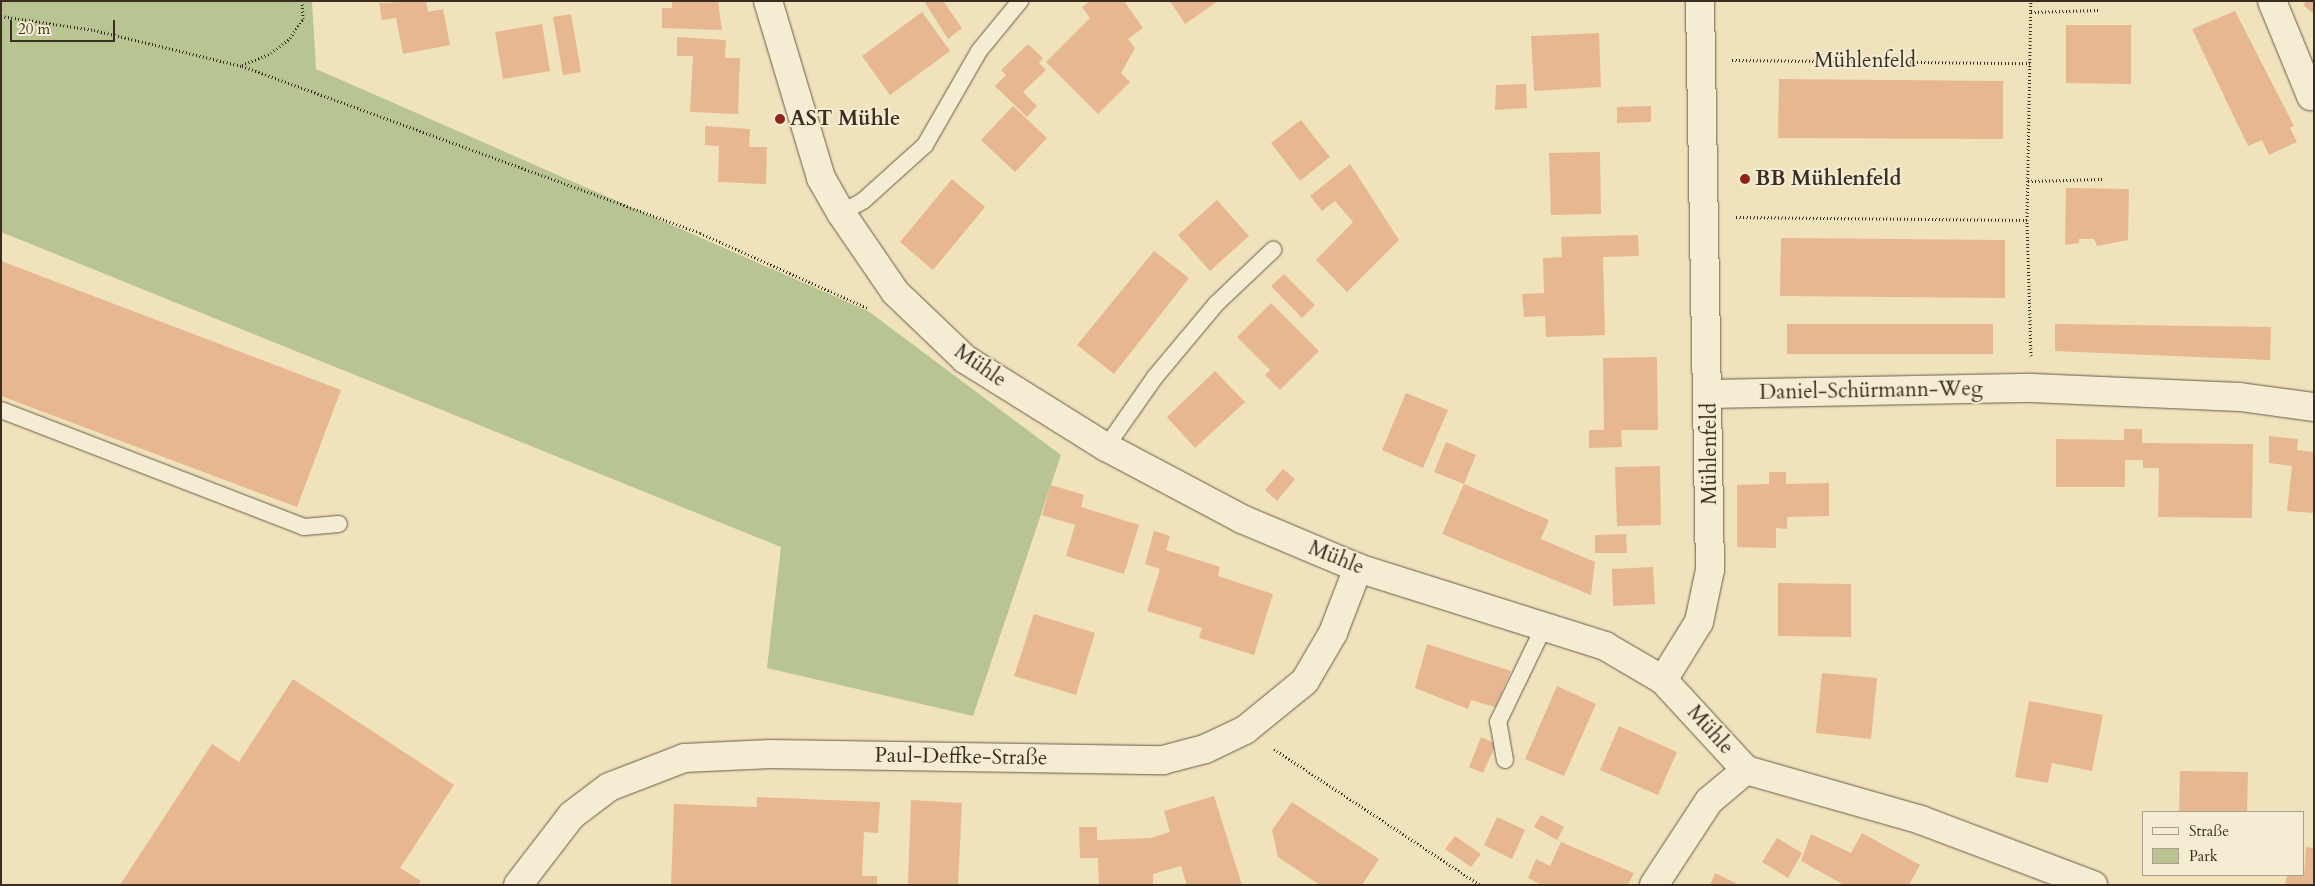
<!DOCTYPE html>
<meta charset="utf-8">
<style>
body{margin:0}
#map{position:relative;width:2315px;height:886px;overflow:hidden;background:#f0e3bc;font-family:Cardo,serif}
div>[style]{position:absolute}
.green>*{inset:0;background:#b8c491}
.building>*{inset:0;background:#e6b790}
.path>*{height:3px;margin-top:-1.5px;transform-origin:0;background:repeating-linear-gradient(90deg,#3b2d21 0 1px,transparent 0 3.5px)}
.roads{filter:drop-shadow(0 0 1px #685a48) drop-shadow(0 0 1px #685a48)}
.service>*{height:16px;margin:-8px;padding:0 8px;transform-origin:8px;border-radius:8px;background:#f5edd3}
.minor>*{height:28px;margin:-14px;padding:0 14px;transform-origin:14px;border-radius:14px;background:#f5edd3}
.dots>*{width:14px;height:14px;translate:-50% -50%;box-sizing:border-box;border:2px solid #f5edd3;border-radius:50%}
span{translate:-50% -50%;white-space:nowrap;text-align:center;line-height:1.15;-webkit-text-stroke:4px #f5edd3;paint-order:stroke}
.street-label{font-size:21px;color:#3b2d21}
.poi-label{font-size:21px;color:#3b2d21;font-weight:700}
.left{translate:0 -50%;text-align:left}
.frame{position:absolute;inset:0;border:2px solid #3b2d21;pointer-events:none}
.legend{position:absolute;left:2142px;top:811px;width:162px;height:65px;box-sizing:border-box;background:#f5edd3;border:1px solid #aba08c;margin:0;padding:6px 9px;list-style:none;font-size:15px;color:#3b2d21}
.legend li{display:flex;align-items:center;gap:10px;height:25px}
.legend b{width:25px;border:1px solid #aba08c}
.scale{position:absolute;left:10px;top:20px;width:105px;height:22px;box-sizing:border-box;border:2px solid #3b2d21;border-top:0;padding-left:6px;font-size:15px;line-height:18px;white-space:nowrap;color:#3b2d21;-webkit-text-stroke:4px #f5edd3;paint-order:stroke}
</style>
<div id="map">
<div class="green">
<div style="clip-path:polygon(1px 1px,312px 1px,316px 69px,868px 311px,1061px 455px,973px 716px,767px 668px,781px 547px,1px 232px)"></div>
</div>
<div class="building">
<div style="clip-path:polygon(426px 1px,428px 12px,443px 9px,450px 45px,403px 54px,396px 18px,382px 20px,379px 3px)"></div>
<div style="clip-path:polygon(672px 1px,718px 1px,722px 30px,662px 28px,662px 8px,672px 8px)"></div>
<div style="clip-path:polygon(924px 1px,943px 1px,962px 28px,948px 39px)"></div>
<div style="clip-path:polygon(1090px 1px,1124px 1px,1143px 28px,1128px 39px,1135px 48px,1121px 73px,1130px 82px,1098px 114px,1046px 62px,1090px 18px,1082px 7px)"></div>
<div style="clip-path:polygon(1170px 1px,1218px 1px,1185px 24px)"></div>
<div style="clip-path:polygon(2306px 1px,2314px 1px,2314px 14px,2303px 5px)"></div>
<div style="clip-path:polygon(2235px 11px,2294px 126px,2290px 128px,2297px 142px,2269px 155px,2262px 140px,2248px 146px,2192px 29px)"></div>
<div style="clip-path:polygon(922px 12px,950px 51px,890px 95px,862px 56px)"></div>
<div style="clip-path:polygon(571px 14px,581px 72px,563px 75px,553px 17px)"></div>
<div style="clip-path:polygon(542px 24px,550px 71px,503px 79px,495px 32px)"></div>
<div style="clip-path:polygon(2066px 25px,2131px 25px,2131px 84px,2066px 83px)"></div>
<div style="clip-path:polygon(1599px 33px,1601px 87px,1534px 91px,1531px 36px)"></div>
<div style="clip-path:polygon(677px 37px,726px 40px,725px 58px,740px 58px,738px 114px,690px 112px,693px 56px,677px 56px)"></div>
<div style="clip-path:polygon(1028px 44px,1043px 58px,1039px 63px,1046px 70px,1023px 92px,1037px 106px,1027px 117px,995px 86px,1006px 75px,1001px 70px)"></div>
<div style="clip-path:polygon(1779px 79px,2003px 81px,2003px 139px,1778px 138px)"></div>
<div style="clip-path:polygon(1526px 84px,1527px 108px,1495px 110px,1496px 85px)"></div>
<div style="clip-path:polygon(1013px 106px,1047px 138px,1015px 172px,981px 140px)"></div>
<div style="clip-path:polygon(1651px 106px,1651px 122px,1617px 123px,1617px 107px)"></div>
<div style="clip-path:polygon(1301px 120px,1330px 157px,1300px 181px,1271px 143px)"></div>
<div style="clip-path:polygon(705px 126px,750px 129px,749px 147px,767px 147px,766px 184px,718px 182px,719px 146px,705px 145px)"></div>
<div style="clip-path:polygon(1600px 152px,1601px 214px,1551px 215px,1549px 153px)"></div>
<div style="clip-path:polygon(1350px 164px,1399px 240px,1347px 292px,1316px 260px,1353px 222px,1335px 201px,1322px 211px,1310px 196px)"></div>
<div style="clip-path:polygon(952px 179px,985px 207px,933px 270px,900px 242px)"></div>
<div style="clip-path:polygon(2066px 188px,2129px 189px,2128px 240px,2097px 246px,2094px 239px,2079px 239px,2079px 243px,2065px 245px)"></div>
<div style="clip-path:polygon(1217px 200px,1249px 236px,1210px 271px,1178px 235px)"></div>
<div style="clip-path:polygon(1638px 235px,1639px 256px,1603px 257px,1605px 335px,1546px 337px,1545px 316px,1524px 317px,1522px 294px,1544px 293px,1543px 258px,1562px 257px,1561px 237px)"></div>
<div style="clip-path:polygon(1781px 238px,2005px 240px,2005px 298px,1780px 296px)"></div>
<div style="clip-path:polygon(1154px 251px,1189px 278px,1114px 374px,1077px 345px)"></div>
<div style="clip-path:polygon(1px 261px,341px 390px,297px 507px,1px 396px)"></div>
<div style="clip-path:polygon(1284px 274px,1315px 305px,1302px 318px,1271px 286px)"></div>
<div style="clip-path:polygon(1271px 303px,1319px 351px,1280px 390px,1265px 375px,1270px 370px,1237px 337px)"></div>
<div style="clip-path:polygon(1787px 324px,1993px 324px,1993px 354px,1787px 354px)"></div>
<div style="clip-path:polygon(2055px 324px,2271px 327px,2270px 360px,2055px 351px)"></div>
<div style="clip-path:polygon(1657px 357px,1658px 430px,1621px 430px,1622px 447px,1589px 448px,1589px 430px,1604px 430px,1603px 358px)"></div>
<div style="clip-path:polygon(1215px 371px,1245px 402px,1195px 448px,1167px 417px)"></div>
<div style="clip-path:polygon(1406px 393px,1448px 410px,1423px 468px,1382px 450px)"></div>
<div style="clip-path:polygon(2124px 429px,2142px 429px,2142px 443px,2253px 444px,2252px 518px,2158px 517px,2159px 468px,2143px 468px,2143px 460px,2125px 460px,2125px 487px,2056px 487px,2056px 439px,2124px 440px)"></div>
<div style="clip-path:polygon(2269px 436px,2298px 439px,2297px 450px,2314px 452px,2314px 513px,2287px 511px,2292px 466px,2269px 463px)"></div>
<div style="clip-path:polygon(1446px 442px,1476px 455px,1464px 484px,1434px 472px)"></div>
<div style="clip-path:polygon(1660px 466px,1661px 525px,1617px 526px,1615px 467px)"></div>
<div style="clip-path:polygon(1283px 469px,1295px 479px,1277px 501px,1265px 490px)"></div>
<div style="clip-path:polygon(1769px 472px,1786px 472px,1786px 484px,1829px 483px,1829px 516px,1787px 517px,1787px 529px,1776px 528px,1776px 548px,1737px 547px,1737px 485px,1769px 484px)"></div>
<div style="clip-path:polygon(1464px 484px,1549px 520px,1541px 539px,1595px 562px,1591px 595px,1442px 534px)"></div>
<div style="clip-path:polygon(1051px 485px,1084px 495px,1081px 507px,1139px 525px,1124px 574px,1066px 556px,1075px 525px,1042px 515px)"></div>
<div style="clip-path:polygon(1154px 531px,1170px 536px,1166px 550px,1220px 567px,1218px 576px,1273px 594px,1254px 655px,1199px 638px,1202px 628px,1147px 611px,1160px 569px,1145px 564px)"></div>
<div style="clip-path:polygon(1626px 534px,1627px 553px,1595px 553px,1595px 535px)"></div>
<div style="clip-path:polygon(1653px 567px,1655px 604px,1613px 606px,1612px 569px)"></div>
<div style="clip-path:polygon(1778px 583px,1851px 584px,1851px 637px,1778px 636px)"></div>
<div style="clip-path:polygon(1034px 614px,1095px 633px,1076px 695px,1014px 676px)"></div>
<div style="clip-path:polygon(1427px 644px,1511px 671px,1495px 707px,1471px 700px,1468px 709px,1415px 688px)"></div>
<div style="clip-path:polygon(1822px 673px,1877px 678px,1871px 739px,1816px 733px)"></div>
<div style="clip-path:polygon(293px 679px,454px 785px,400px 868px,421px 881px,418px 885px,120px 885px,212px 744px,239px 762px)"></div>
<div style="clip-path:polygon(1557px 686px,1596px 704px,1564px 776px,1525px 759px)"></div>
<div style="clip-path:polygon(2029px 701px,2103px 715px,2092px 771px,2052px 763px,2048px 783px,2015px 777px)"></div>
<div style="clip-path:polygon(1619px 726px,1677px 752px,1658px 795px,1600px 770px)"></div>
<div style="clip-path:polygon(1481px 737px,1496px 744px,1483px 773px,1469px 767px)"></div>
<div style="clip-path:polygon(2180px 771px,2248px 772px,2247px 812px,2179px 812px)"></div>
<div style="clip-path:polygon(1214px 796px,1242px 885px,1187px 885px,1181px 866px,1153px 874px,1153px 885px,1099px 885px,1098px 858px,1080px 858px,1079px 827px,1097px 827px,1097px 840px,1151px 838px,1170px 832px,1164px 811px)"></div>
<div style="clip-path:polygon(757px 797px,880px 802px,878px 833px,864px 832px,862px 876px,877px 876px,877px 885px,671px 885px,674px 804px,757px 807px)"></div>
<div style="clip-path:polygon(911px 800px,962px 803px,958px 885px,908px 885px)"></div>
<div style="clip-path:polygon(1292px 802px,1379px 859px,1362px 885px,1320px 885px,1278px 857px,1272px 830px)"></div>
<div style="clip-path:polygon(1541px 815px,1564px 827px,1557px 840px,1534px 827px)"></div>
<div style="clip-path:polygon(1497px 817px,1525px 830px,1512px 859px,1484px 845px)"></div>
<div style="clip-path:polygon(1862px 833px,1920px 865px,1909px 885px,1844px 885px,1801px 861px,1811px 834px,1851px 853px)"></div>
<div style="clip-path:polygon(1455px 836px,1481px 854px,1471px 867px,1445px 849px)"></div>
<div style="clip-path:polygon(1777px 838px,1802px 853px,1788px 878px,1762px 862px)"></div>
<div style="clip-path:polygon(1561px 842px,1634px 873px,1628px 885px,1542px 885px,1528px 878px,1536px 859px,1550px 866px)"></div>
<div style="clip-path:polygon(2306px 847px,2314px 848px,2314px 885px,2285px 885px,2287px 875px,2304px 875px)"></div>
<div style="clip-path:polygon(1715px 873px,1740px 885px,1710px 885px)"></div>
</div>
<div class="path">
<div style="left:2031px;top:12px;width:68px;rotate:-1.7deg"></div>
<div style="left:1px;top:16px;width:94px;rotate:8.6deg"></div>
<div style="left:94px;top:30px;width:152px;rotate:13.7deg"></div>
<div style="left:242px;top:66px;width:487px;rotate:20deg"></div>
<div style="left:700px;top:233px;width:184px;rotate:24.1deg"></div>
<div style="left:1732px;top:60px;width:299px;rotate:0.6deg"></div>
<div style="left:242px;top:65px;width:31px;rotate:-22deg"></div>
<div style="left:271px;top:53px;width:24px;rotate:-38deg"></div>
<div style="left:290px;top:38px;width:23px;rotate:-56deg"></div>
<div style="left:303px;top:19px;width:18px;rotate:-93deg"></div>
<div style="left:2028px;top:181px;width:75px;rotate:-1.5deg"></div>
<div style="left:1736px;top:217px;width:291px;rotate:0.6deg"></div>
<div style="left:2031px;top:356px;width:136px;rotate:-91.7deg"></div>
<div style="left:2027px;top:220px;width:219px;rotate:-89deg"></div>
<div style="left:1274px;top:749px;width:247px;rotate:33.4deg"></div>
</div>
<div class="roads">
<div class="service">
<div style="left:841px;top:213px;width:26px;rotate:-29deg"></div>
<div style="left:864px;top:200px;width:82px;rotate:-42deg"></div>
<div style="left:925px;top:145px;width:108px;rotate:-60.1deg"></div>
<div style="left:979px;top:51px;width:65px;rotate:-50.6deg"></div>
<div style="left:1px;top:410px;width:325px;rotate:21.1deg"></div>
<div style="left:304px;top:527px;width:35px;rotate:-5deg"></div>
<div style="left:1106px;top:447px;width:85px;rotate:-55deg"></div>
<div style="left:1155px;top:377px;width:95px;rotate:-50.1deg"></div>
<div style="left:1216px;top:304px;width:79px;rotate:-43.5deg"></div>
<div style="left:1505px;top:760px;width:39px;rotate:-100deg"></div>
<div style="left:1498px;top:722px;width:106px;rotate:-64.2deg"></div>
</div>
<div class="minor">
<div style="left:768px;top:1px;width:185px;rotate:73.3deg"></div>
<div style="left:821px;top:178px;width:40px;rotate:60.3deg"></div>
<div style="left:841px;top:213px;width:96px;rotate:55.6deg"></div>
<div style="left:895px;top:292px;width:97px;rotate:43.7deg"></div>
<div style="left:965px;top:359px;width:166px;rotate:32deg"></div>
<div style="left:1106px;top:447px;width:154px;rotate:27.9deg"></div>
<div style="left:1242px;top:519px;width:126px;rotate:22.9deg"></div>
<div style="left:1358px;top:568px;width:259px;rotate:17.5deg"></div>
<div style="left:1605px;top:646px;width:67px;rotate:30.4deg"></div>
<div style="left:1663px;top:680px;width:122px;rotate:47.3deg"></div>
<div style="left:1746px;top:770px;width:182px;rotate:15.9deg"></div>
<div style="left:1921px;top:820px;width:184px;rotate:20.7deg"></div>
<div style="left:2272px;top:1px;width:103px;rotate:67.7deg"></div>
<div style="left:1709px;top:394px;width:323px;rotate:-1.1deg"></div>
<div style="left:2032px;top:388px;width:208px;rotate:2.5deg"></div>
<div style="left:2240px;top:397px;width:75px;rotate:7.7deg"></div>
<div style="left:1663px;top:680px;width:68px;rotate:-58.2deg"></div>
<div style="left:1699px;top:622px;width:53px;rotate:-78.1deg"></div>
<div style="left:1710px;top:570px;width:569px;rotate:-91.01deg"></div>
<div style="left:518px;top:885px;width:88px;rotate:-52.4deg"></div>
<div style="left:572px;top:815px;width:46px;rotate:-37.1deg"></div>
<div style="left:609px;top:787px;width:80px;rotate:-21.1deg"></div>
<div style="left:684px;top:758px;width:87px;rotate:-2.6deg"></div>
<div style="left:771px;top:754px;width:392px;rotate:0.9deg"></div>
<div style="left:1163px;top:760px;width:43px;rotate:-14.7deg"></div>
<div style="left:1205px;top:749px;width:44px;rotate:-25.4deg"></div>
<div style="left:1245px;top:730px;width:77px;rotate:-39.2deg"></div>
<div style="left:1305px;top:681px;width:56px;rotate:-59.7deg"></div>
<div style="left:1333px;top:633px;width:70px;rotate:-69deg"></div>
<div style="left:1654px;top:885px;width:100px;rotate:-56.8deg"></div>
<div style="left:1709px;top:801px;width:48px;rotate:-40deg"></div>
</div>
</div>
<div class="dots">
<div style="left:780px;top:119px;background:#8f2418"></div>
<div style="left:1745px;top:179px;background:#8f2418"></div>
</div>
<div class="street-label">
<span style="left:1865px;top:61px">Mühlenfeld</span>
<span style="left:980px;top:366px;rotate:35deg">Mühle</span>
<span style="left:1871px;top:391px;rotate:-1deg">Daniel-Schürmann-Weg</span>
<span style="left:1710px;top:454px;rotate:-90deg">Mühlenfeld</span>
<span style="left:1336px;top:558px;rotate:22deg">Mühle</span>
<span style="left:1710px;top:730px;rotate:48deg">Mühle</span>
<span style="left:961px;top:757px;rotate:1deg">Paul-Deffke-Straße</span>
</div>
<div class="poi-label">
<span class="left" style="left:790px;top:119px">AST Mühle</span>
<span class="left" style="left:1755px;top:179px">BB Mühlenfeld</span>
</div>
<div class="frame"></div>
<ul class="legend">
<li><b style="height:6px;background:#f5edd3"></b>Straße</li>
<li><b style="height:14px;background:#b8c491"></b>Park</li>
</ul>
<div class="scale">20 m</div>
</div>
